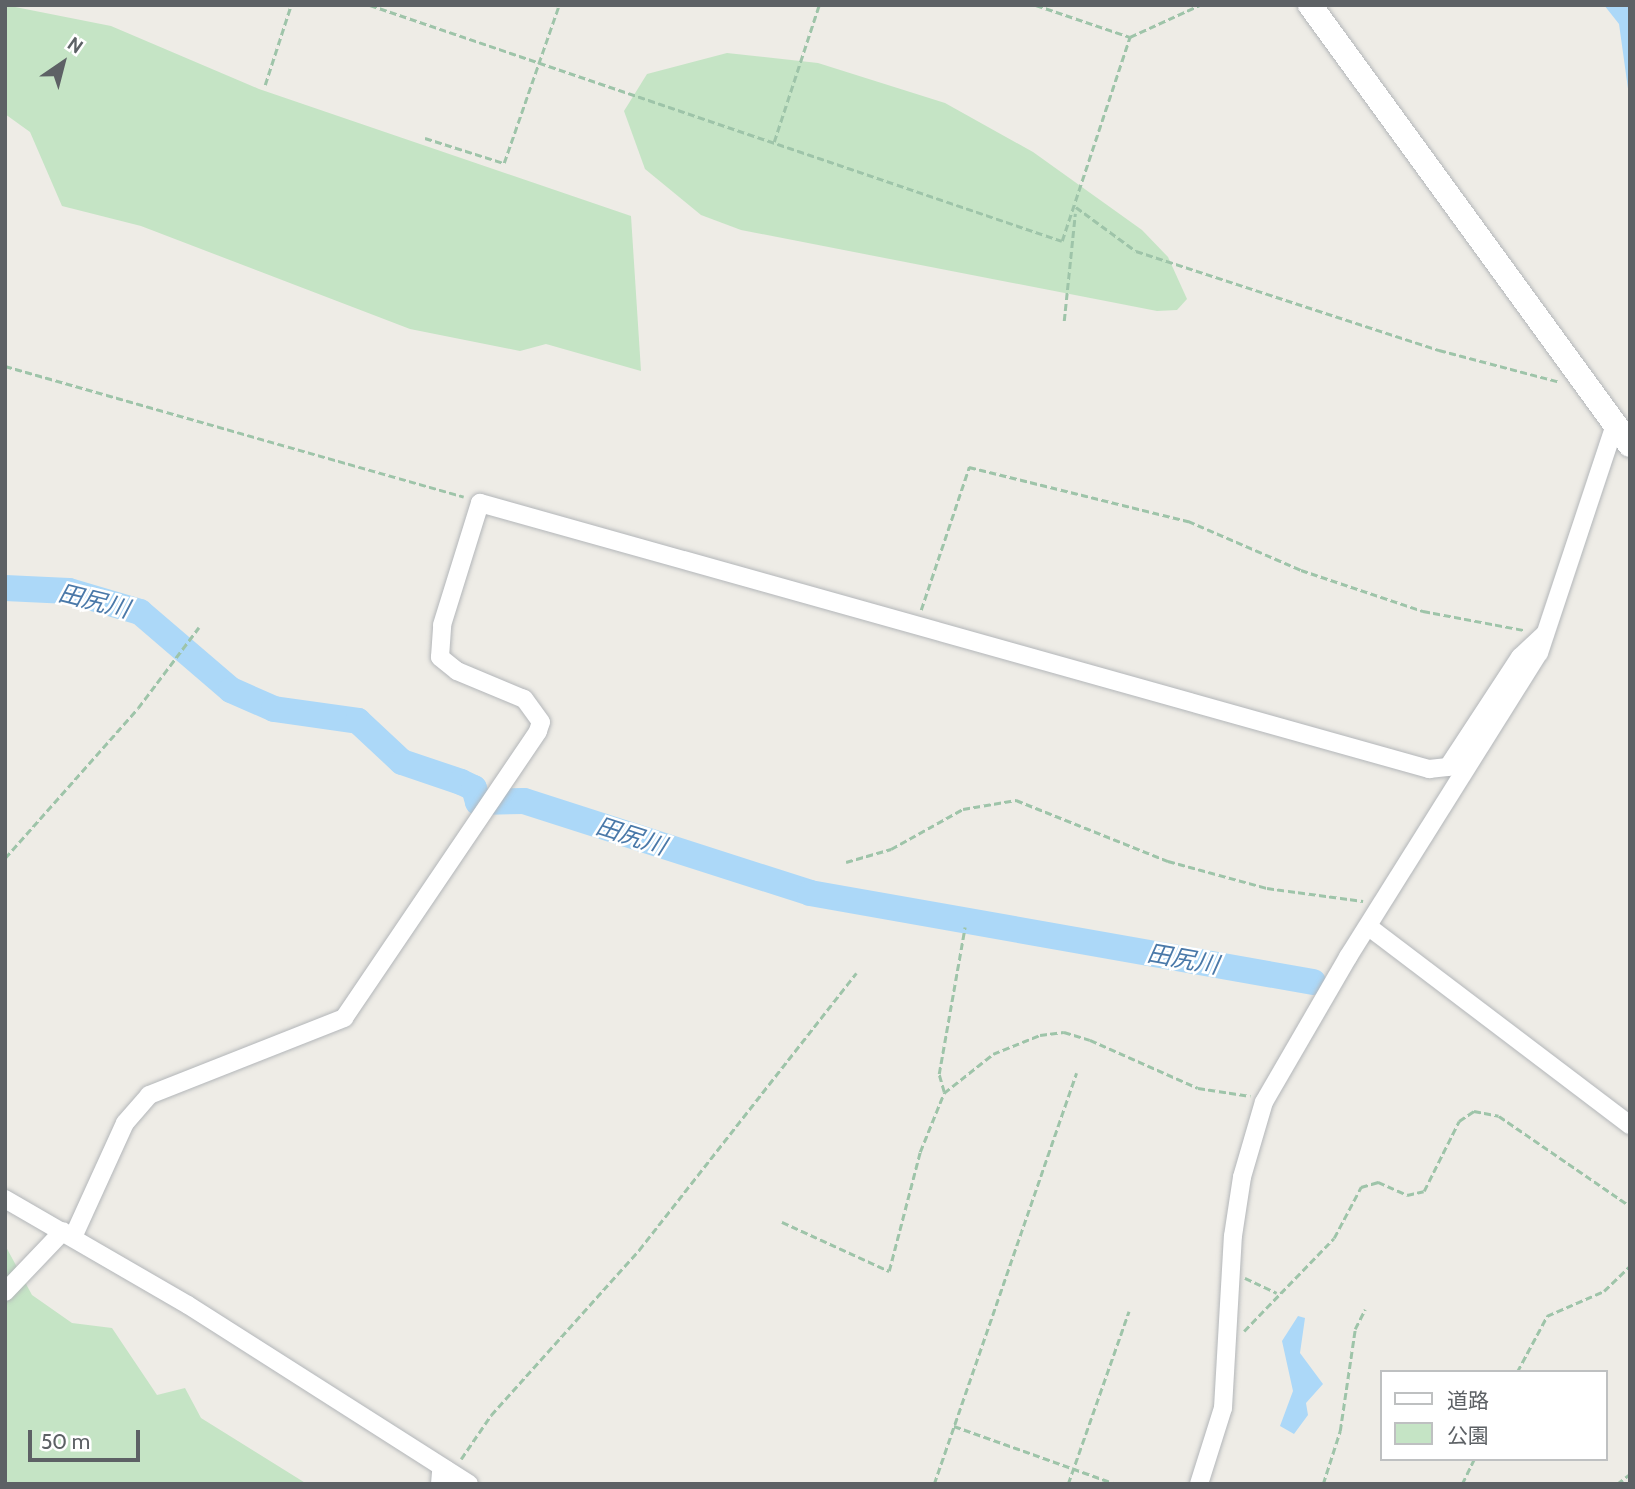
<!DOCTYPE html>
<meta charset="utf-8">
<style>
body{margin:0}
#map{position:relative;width:1635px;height:1489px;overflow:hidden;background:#eeece6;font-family:Cabin,"Noto Sans JP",sans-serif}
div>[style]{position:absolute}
.green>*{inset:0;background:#c5e4c5}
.water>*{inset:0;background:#acd8f8}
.river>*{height:26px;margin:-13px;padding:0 13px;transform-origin:13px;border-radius:13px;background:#acd8f8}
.path>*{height:2.5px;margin-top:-1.25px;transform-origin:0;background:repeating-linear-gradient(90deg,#9ec4a9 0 7px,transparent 0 10.5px)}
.roads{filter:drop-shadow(0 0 2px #b3b6b9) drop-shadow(0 0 2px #b3b6b9)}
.street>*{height:18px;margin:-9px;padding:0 9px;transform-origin:9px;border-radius:9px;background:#fff}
.secondary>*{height:24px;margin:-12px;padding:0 12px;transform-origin:12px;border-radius:12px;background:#fff}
span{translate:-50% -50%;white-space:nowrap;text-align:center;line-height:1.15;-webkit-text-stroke:5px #fff;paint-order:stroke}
.water-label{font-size:24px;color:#4a79a9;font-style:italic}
.frame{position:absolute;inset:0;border:7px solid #5d6165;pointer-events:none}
.legend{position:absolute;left:1380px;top:1370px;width:228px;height:91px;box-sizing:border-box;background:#fff;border:2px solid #bec0c1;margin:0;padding:9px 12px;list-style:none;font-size:21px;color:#5d6165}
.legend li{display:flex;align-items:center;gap:14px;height:35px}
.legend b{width:35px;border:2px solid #bec0c1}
.north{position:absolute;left:28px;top:28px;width:70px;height:70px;-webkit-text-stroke:5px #fff;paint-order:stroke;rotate:35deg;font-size:19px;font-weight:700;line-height:28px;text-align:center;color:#5d6165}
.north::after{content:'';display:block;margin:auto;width:24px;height:32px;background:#5d6165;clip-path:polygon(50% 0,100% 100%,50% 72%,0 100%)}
.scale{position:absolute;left:28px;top:1430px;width:112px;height:32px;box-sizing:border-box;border:4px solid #5d6165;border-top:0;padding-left:9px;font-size:21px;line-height:24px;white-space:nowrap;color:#5d6165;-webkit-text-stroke:5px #fff;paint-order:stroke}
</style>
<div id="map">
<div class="green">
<div style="clip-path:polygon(5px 5px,111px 26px,259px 89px,631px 216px,641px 371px,546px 344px,520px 351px,410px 329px,141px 226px,62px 206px,30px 132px,5px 114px)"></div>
<div style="clip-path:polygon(727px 53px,818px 63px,945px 103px,1033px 152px,1142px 230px,1168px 257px,1187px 299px,1177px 310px,1157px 311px,741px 230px,701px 215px,645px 169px,624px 111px,647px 74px)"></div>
<div style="clip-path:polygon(5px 1245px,32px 1295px,72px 1323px,112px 1328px,157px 1395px,185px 1388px,201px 1418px,307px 1484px,5px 1484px)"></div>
</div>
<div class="water">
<div style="clip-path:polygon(1604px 5px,1630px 5px,1630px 103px,1619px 24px)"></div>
<div style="clip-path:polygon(1298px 1316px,1305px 1318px,1300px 1353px,1323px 1384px,1306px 1403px,1308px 1415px,1294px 1434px,1280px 1426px,1293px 1391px,1282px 1341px)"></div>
</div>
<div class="river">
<div style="left:5px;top:588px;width:64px;rotate:2.7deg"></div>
<div style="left:69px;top:591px;width:74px;rotate:16.5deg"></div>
<div style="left:140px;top:612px;width:120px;rotate:40.6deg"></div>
<div style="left:231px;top:690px;width:47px;rotate:23.8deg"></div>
<div style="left:274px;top:709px;width:85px;rotate:8.1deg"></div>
<div style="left:358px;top:721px;width:60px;rotate:43deg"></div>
<div style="left:402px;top:762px;width:62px;rotate:18.7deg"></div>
<div style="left:461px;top:782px;width:14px;rotate:25deg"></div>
<div style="left:474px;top:788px;width:15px;rotate:74deg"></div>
<div style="left:478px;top:802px;width:46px;rotate:-1.2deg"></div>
<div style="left:524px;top:801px;width:300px;rotate:17.8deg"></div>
<div style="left:810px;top:893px;width:511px;rotate:10.03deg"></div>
</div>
<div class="path">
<div style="left:370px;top:5px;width:731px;rotate:18.83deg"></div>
<div style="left:1062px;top:241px;width:215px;rotate:-71.6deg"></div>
<div style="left:1036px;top:5px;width:99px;rotate:18.8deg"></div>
<div style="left:1130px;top:37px;width:77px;rotate:-24.6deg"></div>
<div style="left:265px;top:85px;width:84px;rotate:-72deg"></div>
<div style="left:425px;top:138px;width:83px;rotate:17.6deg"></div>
<div style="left:504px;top:163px;width:167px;rotate:-70.8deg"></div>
<div style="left:774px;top:142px;width:144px;rotate:-71.8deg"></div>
<div style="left:1076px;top:207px;width:74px;rotate:36.3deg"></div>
<div style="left:1136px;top:251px;width:319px;rotate:18.1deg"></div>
<div style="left:1439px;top:350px;width:125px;rotate:14.8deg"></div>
<div style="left:1064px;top:321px;width:108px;rotate:-84.1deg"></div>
<div style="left:5px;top:366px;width:477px;rotate:15.9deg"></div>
<div style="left:921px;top:610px;width:151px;rotate:-71.4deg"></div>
<div style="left:969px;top:467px;width:226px;rotate:13.9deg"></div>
<div style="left:1188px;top:521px;width:123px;rotate:23.4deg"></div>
<div style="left:1301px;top:570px;width:129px;rotate:18.6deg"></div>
<div style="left:1423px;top:611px;width:103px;rotate:10.7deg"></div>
<div style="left:5px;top:858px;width:200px;rotate:-48.4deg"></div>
<div style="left:138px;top:708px;width:101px;rotate:-53deg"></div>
<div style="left:846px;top:862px;width:47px;rotate:-16.1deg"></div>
<div style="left:891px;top:849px;width:82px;rotate:-29.1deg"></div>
<div style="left:963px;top:809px;width:54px;rotate:-9.6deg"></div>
<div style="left:1016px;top:800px;width:164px;rotate:21.9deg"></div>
<div style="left:1168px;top:861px;width:103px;rotate:15.3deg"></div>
<div style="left:1267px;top:888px;width:97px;rotate:7.7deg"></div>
<div style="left:944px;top:1092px;width:19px;rotate:-106deg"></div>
<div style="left:939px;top:1074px;width:149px;rotate:-80deg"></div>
<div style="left:782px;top:1222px;width:118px;rotate:24.6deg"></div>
<div style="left:889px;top:1271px;width:123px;rotate:-75.4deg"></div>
<div style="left:920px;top:1152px;width:64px;rotate:-67.9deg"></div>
<div style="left:944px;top:1093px;width:63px;rotate:-38.5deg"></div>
<div style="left:993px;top:1054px;width:51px;rotate:-22deg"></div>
<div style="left:1040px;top:1035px;width:24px;rotate:-7deg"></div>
<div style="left:1064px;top:1032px;width:27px;rotate:17deg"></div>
<div style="left:1090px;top:1040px;width:118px;rotate:24deg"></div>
<div style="left:1198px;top:1088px;width:53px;rotate:8.7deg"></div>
<div style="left:1245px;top:1278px;width:35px;rotate:25deg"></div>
<div style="left:1244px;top:1331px;width:129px;rotate:-45.9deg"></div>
<div style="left:1334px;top:1238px;width:58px;rotate:-62.1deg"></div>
<div style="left:1361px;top:1187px;width:18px;rotate:-16deg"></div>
<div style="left:1378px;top:1182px;width:32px;rotate:24deg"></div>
<div style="left:1407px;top:1195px;width:17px;rotate:-13deg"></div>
<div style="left:1424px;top:1191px;width:78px;rotate:-63.4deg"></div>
<div style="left:1459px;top:1121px;width:18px;rotate:-34deg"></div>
<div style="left:1474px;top:1111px;width:25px;rotate:11deg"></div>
<div style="left:1499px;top:1116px;width:159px;rotate:34.5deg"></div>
<div style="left:1517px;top:1372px;width:64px;rotate:-61.8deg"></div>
<div style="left:1547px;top:1316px;width:62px;rotate:-23.7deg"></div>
<div style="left:1604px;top:1291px;width:36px;rotate:-44deg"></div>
<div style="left:954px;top:1426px;width:172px;rotate:19.7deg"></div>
<div style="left:461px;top:1459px;width:53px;rotate:-55.7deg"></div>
<div style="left:491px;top:1415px;width:222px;rotate:-48.1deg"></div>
<div style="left:639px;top:1250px;width:352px;rotate:-51.9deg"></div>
<div style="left:934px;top:1484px;width:435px;rotate:-70.9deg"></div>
<div style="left:1068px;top:1484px;width:183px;rotate:-70.6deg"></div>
<div style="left:1323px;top:1484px;width:56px;rotate:-72.2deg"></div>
<div style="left:1340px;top:1431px;width:103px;rotate:-81.6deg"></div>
<div style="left:1355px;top:1329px;width:22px;rotate:-63deg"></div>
<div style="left:1462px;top:1484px;width:28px;rotate:-64deg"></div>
<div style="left:1617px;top:1484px;width:16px;rotate:-38deg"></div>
</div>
<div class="roads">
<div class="street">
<div style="left:1369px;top:927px;width:328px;rotate:37.2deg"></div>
<div style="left:5px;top:1199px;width:211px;rotate:30.1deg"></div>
<div style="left:188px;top:1305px;width:333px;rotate:32.5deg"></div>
<div style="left:74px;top:1235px;width:123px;rotate:-65.5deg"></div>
<div style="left:125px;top:1123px;width:37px;rotate:-49deg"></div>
<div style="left:149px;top:1095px;width:210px;rotate:-21.5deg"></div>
<div style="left:344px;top:1018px;width:346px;rotate:-55.9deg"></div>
<div style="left:538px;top:731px;width:9px;rotate:-72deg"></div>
<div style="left:541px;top:722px;width:29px;rotate:-126deg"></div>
<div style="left:524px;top:699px;width:73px;rotate:-157.3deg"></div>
<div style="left:457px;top:671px;width:22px;rotate:-141deg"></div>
<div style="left:440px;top:657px;width:32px;rotate:-86deg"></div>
<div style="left:442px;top:625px;width:128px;rotate:-72.7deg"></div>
<div style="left:480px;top:503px;width:986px;rotate:15.66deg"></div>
<div style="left:1429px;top:769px;width:19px;rotate:-6deg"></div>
<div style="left:1448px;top:767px;width:131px;rotate:-56.8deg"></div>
<div style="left:1520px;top:657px;width:34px;rotate:-43deg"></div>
<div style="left:5px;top:1292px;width:84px;rotate:-46.4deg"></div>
<div style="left:1199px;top:1484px;width:80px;rotate:-72.5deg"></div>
<div style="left:1223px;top:1408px;width:172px;rotate:-86.7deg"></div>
<div style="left:1233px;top:1236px;width:60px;rotate:-81.3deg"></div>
<div style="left:1242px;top:1177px;width:78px;rotate:-73.7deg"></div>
<div style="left:1264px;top:1102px;width:168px;rotate:-59.9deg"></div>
<div style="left:1348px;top:957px;width:359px;rotate:-57.9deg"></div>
<div style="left:1539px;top:653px;width:240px;rotate:-71.6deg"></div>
</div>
<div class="secondary">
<div style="left:1310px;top:5px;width:544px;rotate:53.97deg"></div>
<div style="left:443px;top:1484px;width:12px;rotate:-85deg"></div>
</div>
</div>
<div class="water-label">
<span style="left:94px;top:601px;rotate:14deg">田尻川</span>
<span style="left:631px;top:836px;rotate:18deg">田尻川</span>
<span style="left:1183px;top:959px;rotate:10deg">田尻川</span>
</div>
<div class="frame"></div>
<ul class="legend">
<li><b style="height:9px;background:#fff"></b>道路</li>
<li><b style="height:19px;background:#c5e4c5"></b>公園</li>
</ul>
<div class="north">N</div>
<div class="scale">50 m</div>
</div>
